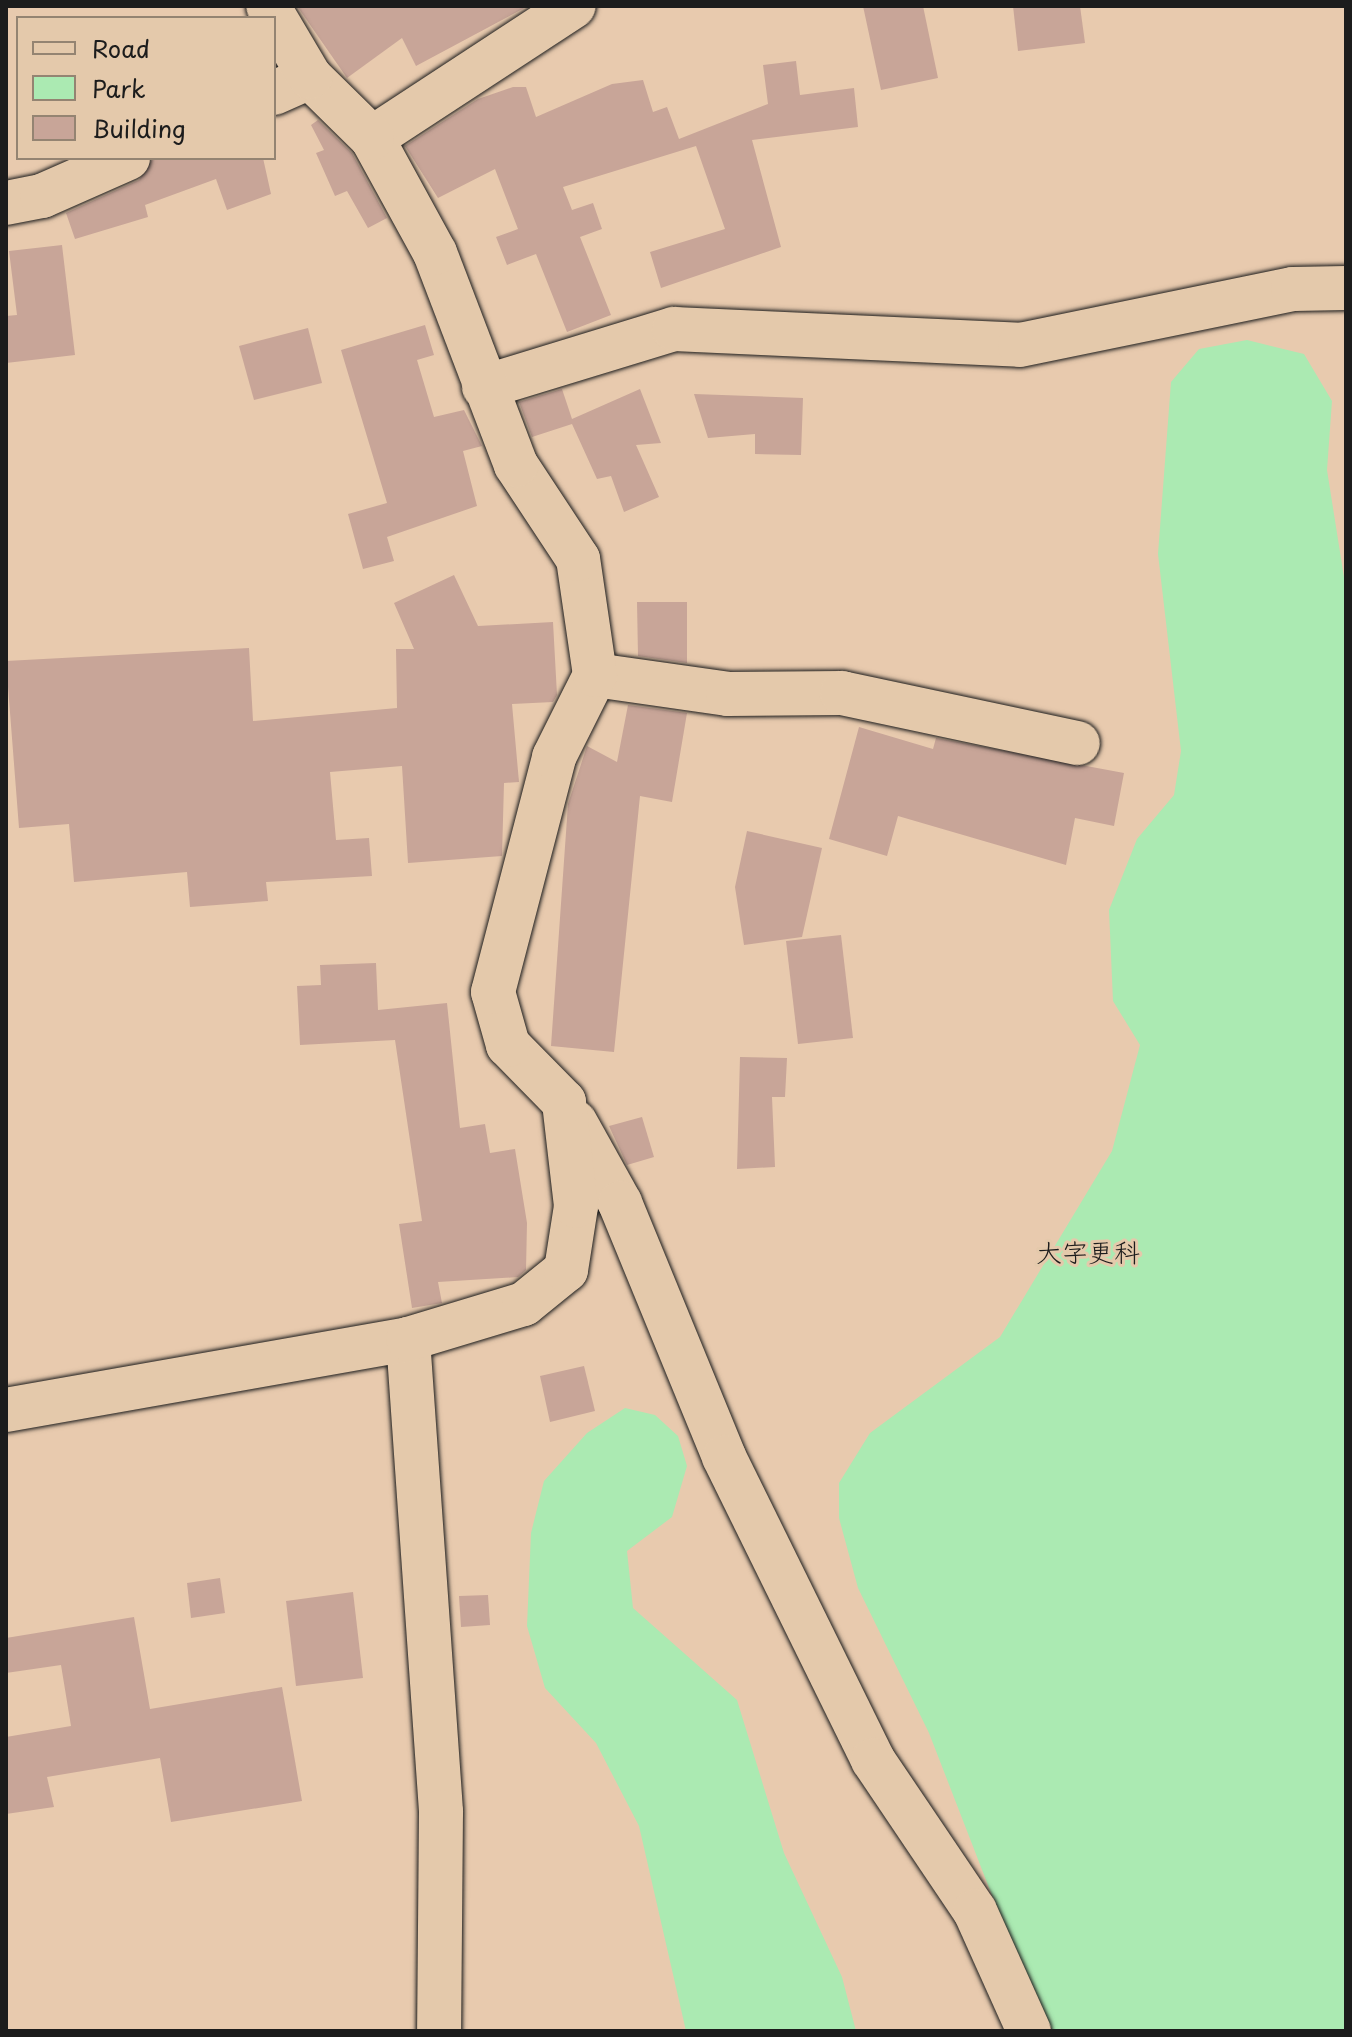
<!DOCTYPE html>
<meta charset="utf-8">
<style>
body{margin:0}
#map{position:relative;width:1352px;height:2037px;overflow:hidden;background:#e8caae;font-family:"Playpen Sans","Klee One",sans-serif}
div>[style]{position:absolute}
.green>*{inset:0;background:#abeab2}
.building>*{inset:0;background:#c8a598}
.roads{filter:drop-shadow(0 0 2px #1c1c1c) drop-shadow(0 0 2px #1c1c1c)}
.minor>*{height:44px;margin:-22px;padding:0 22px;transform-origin:22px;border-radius:22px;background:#e4c9ab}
span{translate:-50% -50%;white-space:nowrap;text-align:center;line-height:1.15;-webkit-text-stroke:6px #e4c9ab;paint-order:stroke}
.quarter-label{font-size:26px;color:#1c1c1c}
.frame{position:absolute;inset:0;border:8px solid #1c1c1c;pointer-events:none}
.legend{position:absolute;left:16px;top:16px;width:260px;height:144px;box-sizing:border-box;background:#e4c9ab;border:2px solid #948472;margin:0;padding:10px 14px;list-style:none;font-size:24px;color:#1c1c1c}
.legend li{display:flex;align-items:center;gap:16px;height:40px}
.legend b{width:40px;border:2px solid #948472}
</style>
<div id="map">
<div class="green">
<div style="clip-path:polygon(1247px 340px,1304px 354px,1332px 401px,1327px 470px,1346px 590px,1346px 2031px,1053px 2031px,1026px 1983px,929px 1733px,858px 1588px,839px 1518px,839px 1483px,870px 1433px,1000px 1337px,1112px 1151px,1140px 1045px,1113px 1001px,1109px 910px,1137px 839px,1174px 795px,1181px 751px,1158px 554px,1171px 382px,1199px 349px)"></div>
<div style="clip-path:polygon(625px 1408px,655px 1415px,678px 1436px,687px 1466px,672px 1517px,627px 1551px,633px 1608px,737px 1700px,784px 1853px,842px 1977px,856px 2031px,686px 2031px,639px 1826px,596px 1743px,545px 1688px,527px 1626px,531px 1533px,544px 1481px,587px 1433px)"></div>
</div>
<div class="building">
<div style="clip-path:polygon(297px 6px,528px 6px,416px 66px,402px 38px,347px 78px)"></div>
<div style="clip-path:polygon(863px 6px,923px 6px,938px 78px,881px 90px)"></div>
<div style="clip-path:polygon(1013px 6px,1080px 6px,1085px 43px,1018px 51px)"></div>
<div style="clip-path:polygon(796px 61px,800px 95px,854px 88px,858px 127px,752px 140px,781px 247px,661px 288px,650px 252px,725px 229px,696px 146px,563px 187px,572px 210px,593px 203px,602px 229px,580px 237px,611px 315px,567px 332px,536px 254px,507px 265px,496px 237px,518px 229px,495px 169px,438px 198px,405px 146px,478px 99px,513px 87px,526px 87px,536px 117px,612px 84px,643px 80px,653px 112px,667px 107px,679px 139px,768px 104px,763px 65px)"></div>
<div style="clip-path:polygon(318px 120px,352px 153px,387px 218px,368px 228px,347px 191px,335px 196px,316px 153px,324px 150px,311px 125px)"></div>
<div style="clip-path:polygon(153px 158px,263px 158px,271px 194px,227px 210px,216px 179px,145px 205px,148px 217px,75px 239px,66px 213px,139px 180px)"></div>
<div style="clip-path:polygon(62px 245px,75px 355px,6px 363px,6px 316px,17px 315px,9px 251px)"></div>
<div style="clip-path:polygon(425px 325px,434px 355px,417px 360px,434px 417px,464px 410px,482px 446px,463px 451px,477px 506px,387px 537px,394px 561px,363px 569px,348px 514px,387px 503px,341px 350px)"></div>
<div style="clip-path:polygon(308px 328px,322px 383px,254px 400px,239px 346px)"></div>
<div style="clip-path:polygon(562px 389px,572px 419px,640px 389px,661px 443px,636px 445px,659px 497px,624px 512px,611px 476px,597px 479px,572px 424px,532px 437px,519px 402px)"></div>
<div style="clip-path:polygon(694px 394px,803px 398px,801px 455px,755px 454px,755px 434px,708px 438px)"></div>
<div style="clip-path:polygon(454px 575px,478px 626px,553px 622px,557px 695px,553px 702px,512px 704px,519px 782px,504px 783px,502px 856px,408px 863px,402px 766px,330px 772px,336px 840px,369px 838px,372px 876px,266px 882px,268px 901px,190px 907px,187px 872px,74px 882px,69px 824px,19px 828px,6px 661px,249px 648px,253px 721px,397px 708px,396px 649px,414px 649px,394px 603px)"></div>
<div style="clip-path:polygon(637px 602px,687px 602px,687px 663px,638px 656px)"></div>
<div style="clip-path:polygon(628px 705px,687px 713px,672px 802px,640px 796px,614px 1052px,551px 1046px,568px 804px,587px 746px,617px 762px)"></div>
<div style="clip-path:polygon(859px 727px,933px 749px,936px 738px,1124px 773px,1114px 826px,1075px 818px,1066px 865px,898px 816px,887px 856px,829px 839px)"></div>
<div style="clip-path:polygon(747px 831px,822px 848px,802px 937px,744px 945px,735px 887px)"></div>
<div style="clip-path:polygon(841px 935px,853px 1038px,798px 1044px,786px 941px)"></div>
<div style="clip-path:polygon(376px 963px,378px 1010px,447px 1003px,460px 1128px,485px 1124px,490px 1153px,515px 1149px,527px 1223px,526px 1270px,518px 1277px,438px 1282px,442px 1303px,412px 1308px,399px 1224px,422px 1221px,395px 1040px,300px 1045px,297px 986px,321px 985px,320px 965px)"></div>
<div style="clip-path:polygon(740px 1057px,787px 1058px,785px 1097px,772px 1097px,775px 1167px,737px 1169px)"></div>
<div style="clip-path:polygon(642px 1117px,654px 1157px,627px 1165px,609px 1126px)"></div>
<div style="clip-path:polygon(584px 1366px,595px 1411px,550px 1422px,540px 1376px)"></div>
<div style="clip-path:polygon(220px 1578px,225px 1613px,191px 1618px,187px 1583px)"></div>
<div style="clip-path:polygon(353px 1592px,363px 1678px,296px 1686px,286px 1601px)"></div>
<div style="clip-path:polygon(488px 1595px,490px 1625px,461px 1627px,459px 1596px)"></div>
<div style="clip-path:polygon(134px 1617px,150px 1709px,282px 1687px,302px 1801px,171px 1822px,160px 1758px,47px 1777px,54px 1807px,6px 1814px,6px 1737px,71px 1726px,61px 1665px,6px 1673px,6px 1638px)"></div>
</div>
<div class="roads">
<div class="minor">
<div style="left:274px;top:93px;width:39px;rotate:-24deg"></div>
<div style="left:372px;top:138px;width:241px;rotate:-33.2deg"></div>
<div style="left:6px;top:203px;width:37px;rotate:-11deg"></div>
<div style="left:42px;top:196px;width:94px;rotate:-23.8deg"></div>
<div style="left:484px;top:387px;width:199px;rotate:-17deg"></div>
<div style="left:674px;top:329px;width:346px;rotate:2.6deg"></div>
<div style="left:1020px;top:345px;width:279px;rotate:-11.6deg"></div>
<div style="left:1293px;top:289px;width:53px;rotate:-1.1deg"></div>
<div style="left:595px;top:675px;width:134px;rotate:8.1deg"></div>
<div style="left:728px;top:694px;width:114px;rotate:-0.5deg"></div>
<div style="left:842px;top:693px;width:241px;rotate:12deg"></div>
<div style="left:575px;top:1122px;width:93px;rotate:60.9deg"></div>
<div style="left:620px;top:1203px;width:274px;rotate:67.7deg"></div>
<div style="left:724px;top:1457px;width:338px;rotate:63.8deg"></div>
<div style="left:873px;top:1760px;width:182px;rotate:56deg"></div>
<div style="left:975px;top:1911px;width:132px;rotate:65.8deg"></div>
<div style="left:408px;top:1339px;width:474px;rotate:86deg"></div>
<div style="left:441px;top:1812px;width:219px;rotate:90.5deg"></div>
<div style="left:6px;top:1410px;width:408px;rotate:-10deg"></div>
<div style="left:408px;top:1339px;width:121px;rotate:-16.8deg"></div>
<div style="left:524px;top:1304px;width:54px;rotate:-39deg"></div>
<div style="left:566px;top:1270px;width:65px;rotate:-81.1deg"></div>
<div style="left:576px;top:1206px;width:105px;rotate:-96.6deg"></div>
<div style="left:564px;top:1102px;width:80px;rotate:-134.5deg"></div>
<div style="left:508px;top:1045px;width:55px;rotate:-105.8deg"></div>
<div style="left:493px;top:992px;width:243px;rotate:-75.4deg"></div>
<div style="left:554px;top:757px;width:92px;rotate:-63.4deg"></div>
<div style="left:595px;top:675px;width:117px;rotate:-98.3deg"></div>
<div style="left:578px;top:559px;width:113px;rotate:-123.4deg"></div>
<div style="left:516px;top:465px;width:227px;rotate:-110.9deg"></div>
<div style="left:435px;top:253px;width:131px;rotate:-118.7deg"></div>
<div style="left:372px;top:138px;width:87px;rotate:-135.5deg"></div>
<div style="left:310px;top:77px;width:82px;rotate:-120.6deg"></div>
</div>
</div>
<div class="quarter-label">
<span style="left:1088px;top:1252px">大字更科</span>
</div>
<div class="frame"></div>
<ul class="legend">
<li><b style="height:10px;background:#e4c9ab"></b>Road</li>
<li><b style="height:22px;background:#abeab2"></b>Park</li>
<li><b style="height:22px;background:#c8a598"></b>Building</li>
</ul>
</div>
